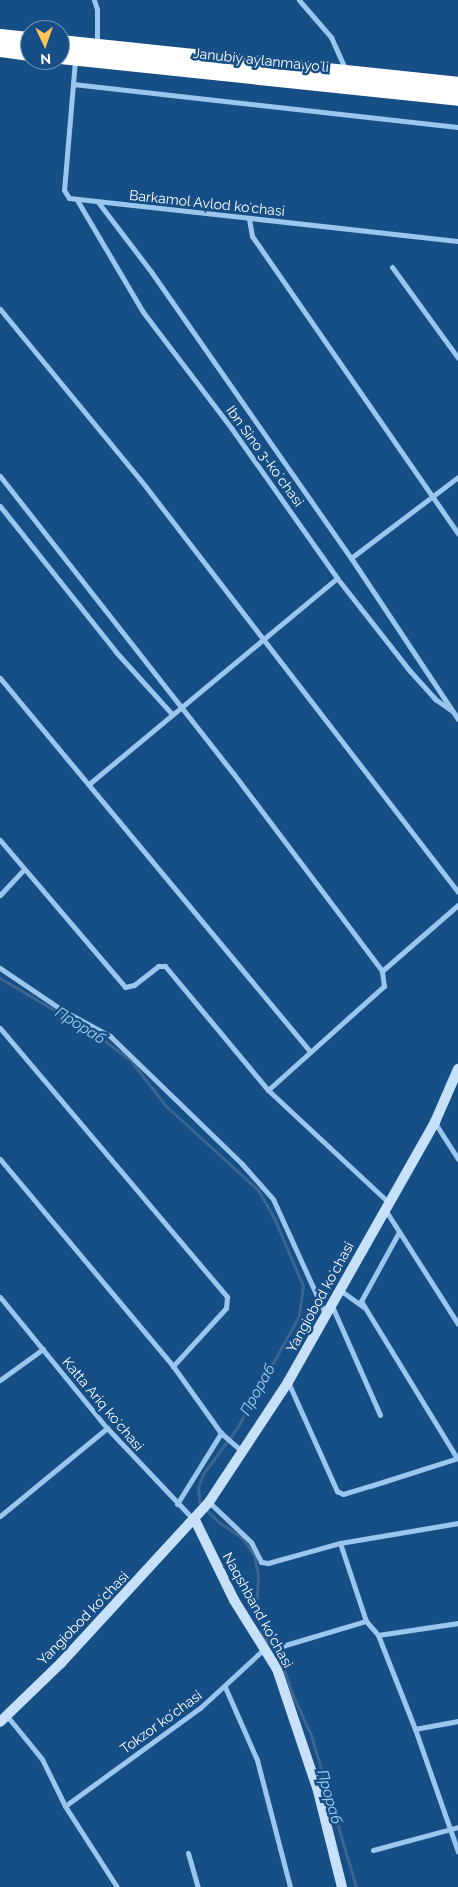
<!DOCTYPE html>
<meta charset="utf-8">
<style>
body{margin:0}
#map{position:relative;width:458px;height:1887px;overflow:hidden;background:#164e86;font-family:Raleway,sans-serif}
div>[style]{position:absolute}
.stream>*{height:3px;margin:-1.5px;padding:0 1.5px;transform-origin:1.5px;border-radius:1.5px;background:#3c668f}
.street>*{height:5px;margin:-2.5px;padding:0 2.5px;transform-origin:2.5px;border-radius:2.5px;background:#9bc6ee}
.secondary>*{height:10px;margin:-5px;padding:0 5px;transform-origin:5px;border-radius:5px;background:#c8e1fa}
.highway>*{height:15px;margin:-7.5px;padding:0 7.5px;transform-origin:7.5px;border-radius:7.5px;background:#fff}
span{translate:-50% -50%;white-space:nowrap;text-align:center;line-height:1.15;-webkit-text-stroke:5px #164e86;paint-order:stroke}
.street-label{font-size:14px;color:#fff}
.water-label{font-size:15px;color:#a7d0f5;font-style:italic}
.north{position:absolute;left:20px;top:20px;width:50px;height:50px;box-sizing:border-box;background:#164e86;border:1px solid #7395b6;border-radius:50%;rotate:177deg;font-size:14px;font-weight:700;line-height:20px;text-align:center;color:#fff}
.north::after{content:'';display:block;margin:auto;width:18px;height:22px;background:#ffc358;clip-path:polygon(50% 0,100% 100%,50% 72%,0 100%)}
</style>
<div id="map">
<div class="stream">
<div style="left:0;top:978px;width:117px;rotate:30.7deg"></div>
<div style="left:101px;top:1038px;width:38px;rotate:37deg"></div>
<div style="left:131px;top:1061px;width:57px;rotate:52.1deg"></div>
<div style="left:166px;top:1106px;width:125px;rotate:42.4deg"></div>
<div style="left:258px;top:1190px;width:34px;rotate:60deg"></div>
<div style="left:275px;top:1220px;width:72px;rotate:67deg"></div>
<div style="left:303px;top:1286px;width:30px;rotate:98deg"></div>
<div style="left:299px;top:1316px;width:128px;rotate:119deg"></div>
<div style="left:237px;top:1428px;width:57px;rotate:126.5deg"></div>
<div style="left:203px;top:1474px;width:15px;rotate:110deg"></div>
<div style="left:198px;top:1488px;width:16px;rotate:83deg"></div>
<div style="left:200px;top:1504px;width:28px;rotate:44deg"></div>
<div style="left:220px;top:1523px;width:27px;rotate:34deg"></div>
<div style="left:242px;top:1538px;width:21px;rotate:55deg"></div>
<div style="left:254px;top:1555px;width:20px;rotate:79deg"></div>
<div style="left:258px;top:1575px;width:36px;rotate:93deg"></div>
<div style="left:256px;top:1611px;width:26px;rotate:74deg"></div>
<div style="left:263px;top:1636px;width:28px;rotate:52deg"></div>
<div style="left:280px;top:1658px;width:40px;rotate:71.1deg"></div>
<div style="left:293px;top:1696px;width:43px;rotate:65.2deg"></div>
<div style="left:311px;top:1735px;width:159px;rotate:73.5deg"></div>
</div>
<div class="street">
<div style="left:94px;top:0;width:9px;rotate:72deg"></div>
<div style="left:97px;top:9px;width:34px;rotate:90deg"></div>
<div style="left:299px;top:0;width:49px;rotate:49.1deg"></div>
<div style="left:331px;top:37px;width:36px;rotate:66deg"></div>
<div style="left:75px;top:60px;width:130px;rotate:94.8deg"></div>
<div style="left:64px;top:190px;width:9px;rotate:58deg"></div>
<div style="left:69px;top:198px;width:391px;rotate:6.3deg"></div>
<div style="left:73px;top:84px;width:387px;rotate:6.4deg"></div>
<div style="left:77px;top:200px;width:130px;rotate:59.5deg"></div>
<div style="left:143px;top:312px;width:147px;rotate:52.7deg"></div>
<div style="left:232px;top:429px;width:182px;rotate:54.8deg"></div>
<div style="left:337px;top:578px;width:118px;rotate:51.9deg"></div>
<div style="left:410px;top:671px;width:38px;rotate:48deg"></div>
<div style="left:435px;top:699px;width:21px;rotate:35deg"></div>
<div style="left:98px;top:202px;width:89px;rotate:52.7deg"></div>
<div style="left:152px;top:273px;width:348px;rotate:55.1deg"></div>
<div style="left:351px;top:558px;width:193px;rotate:56.4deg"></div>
<div style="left:249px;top:219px;width:17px;rotate:80deg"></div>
<div style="left:252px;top:236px;width:362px;rotate:55.3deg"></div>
<div style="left:392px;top:267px;width:112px;rotate:54deg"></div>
<div style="left:0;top:309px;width:230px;rotate:50.6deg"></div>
<div style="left:146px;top:487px;width:511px;rotate:52.39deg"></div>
<div style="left:0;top:476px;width:377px;rotate:51.9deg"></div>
<div style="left:233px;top:773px;width:248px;rotate:53deg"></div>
<div style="left:0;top:506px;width:186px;rotate:51.5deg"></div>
<div style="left:116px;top:652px;width:84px;rotate:47.9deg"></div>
<div style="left:351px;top:558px;width:134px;rotate:-37.1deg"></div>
<div style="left:0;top:678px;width:486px;rotate:50.3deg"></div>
<div style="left:89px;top:784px;width:322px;rotate:-39.7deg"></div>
<div style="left:0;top:840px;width:193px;rotate:49.6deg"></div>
<div style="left:125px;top:987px;width:9px;rotate:-13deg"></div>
<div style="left:134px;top:985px;width:31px;rotate:-38deg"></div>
<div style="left:158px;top:966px;width:7px"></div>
<div style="left:165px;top:966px;width:161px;rotate:50.3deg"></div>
<div style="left:268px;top:1090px;width:166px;rotate:43deg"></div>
<div style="left:0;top:895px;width:35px;rotate:-47deg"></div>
<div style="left:0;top:968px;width:75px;rotate:34.1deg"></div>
<div style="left:62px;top:1010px;width:55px;rotate:28.4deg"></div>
<div style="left:110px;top:1036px;width:184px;rotate:44.1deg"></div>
<div style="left:242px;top:1164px;width:47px;rotate:48.5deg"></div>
<div style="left:273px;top:1199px;width:128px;rotate:65.6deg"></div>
<div style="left:0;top:1028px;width:352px;rotate:49.8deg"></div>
<div style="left:227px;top:1297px;width:11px;rotate:95deg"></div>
<div style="left:226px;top:1308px;width:79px;rotate:132.4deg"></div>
<div style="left:268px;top:1090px;width:156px;rotate:-41.9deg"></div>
<div style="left:384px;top:986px;width:15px;rotate:-98deg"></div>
<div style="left:382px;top:971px;width:101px;rotate:-41deg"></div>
<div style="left:435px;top:1123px;width:43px;rotate:57.4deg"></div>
<div style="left:0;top:1159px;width:270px;rotate:50.1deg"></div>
<div style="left:173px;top:1366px;width:82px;rotate:54.4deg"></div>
<div style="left:221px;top:1433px;width:29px;rotate:41deg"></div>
<div style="left:386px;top:1211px;width:134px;rotate:57.5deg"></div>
<div style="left:399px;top:1232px;width:79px;rotate:118.8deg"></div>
<div style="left:361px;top:1301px;width:184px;rotate:58.6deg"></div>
<div style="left:340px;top:1290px;width:29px;rotate:36deg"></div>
<div style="left:0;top:1297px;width:169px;rotate:50.8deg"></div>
<div style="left:107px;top:1428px;width:127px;rotate:46.6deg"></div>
<div style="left:332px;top:1306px;width:119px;rotate:66.2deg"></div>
<div style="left:0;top:1380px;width:53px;rotate:-35.8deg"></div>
<div style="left:288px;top:1382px;width:120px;rotate:65.8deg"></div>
<div style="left:337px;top:1491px;width:7px;rotate:27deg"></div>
<div style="left:343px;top:1494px;width:28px;rotate:-17deg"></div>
<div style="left:370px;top:1486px;width:92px;rotate:-17.7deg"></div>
<div style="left:209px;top:1502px;width:58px;rotate:43.6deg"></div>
<div style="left:251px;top:1542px;width:22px;rotate:63deg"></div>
<div style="left:261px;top:1562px;width:7px;rotate:8deg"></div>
<div style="left:268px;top:1563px;width:75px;rotate:-15.5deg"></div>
<div style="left:340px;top:1543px;width:120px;rotate:-9.6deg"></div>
<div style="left:177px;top:1504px;width:84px;rotate:-58.2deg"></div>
<div style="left:0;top:1516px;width:139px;rotate:-39.4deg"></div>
<div style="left:340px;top:1543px;width:82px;rotate:71.6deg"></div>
<div style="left:378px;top:1635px;width:81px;rotate:-8.5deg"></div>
<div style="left:282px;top:1646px;width:88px;rotate:-16.6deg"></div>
<div style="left:366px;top:1621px;width:18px;rotate:49deg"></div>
<div style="left:378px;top:1635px;width:101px;rotate:68.5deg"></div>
<div style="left:225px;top:1687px;width:80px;rotate:66.3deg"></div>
<div style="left:257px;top:1760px;width:131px;rotate:75.4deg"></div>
<div style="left:7px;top:1716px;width:55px;rotate:50.9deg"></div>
<div style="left:42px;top:1759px;width:52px;rotate:63.9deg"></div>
<div style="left:65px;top:1806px;width:96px;rotate:57.3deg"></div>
<div style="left:458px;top:1721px;width:44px;rotate:169.5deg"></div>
<div style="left:415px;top:1729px;width:130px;rotate:70.7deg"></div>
<div style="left:65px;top:1806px;width:167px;rotate:-36deg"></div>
<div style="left:200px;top:1708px;width:87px;rotate:-42.7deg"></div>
<div style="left:373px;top:1850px;width:88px;rotate:-15.1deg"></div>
<div style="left:188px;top:1853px;width:35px;rotate:74deg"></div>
</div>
<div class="secondary">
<div style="left:195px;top:1520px;width:89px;rotate:64deg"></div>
<div style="left:234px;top:1600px;width:81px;rotate:58.1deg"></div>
<div style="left:277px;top:1669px;width:129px;rotate:71.4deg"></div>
<div style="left:318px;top:1791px;width:99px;rotate:76deg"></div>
<div style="left:0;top:1722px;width:85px;rotate:-44deg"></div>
<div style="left:61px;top:1663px;width:219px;rotate:-47.4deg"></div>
<div style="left:209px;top:1502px;width:144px;rotate:-56.6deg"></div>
<div style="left:288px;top:1382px;width:299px;rotate:-60.5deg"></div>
<div style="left:435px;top:1122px;width:58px;rotate:-66.5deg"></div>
</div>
<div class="highway">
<div style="left:0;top:36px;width:30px;rotate:6deg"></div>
<div style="left:60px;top:42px;width:400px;rotate:6deg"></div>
<div style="left:0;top:49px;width:30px;rotate:8deg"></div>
<div style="left:60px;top:56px;width:400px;rotate:6deg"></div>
</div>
<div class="street-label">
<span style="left:261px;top:60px;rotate:6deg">Janubiy aylanma yoʻli</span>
<span style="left:207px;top:203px;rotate:6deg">Barkamol Avlod koʻchasi</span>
<span style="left:265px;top:456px;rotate:54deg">Ibn Sino 3-koʼchasi</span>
<span style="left:320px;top:1297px;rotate:-61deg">Yangiobod koʻchasi</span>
<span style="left:103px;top:1404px;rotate:50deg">Katta Ariq koʻchasi</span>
<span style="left:258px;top:1610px;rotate:61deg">Naqshband ko'chasi</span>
<span style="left:83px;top:1618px;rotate:-46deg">Yangiobod koʻchasi</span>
<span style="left:161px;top:1722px;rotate:-36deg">Tokzor koʻchasi</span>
</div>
<div class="water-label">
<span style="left:80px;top:1026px;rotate:32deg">Прораб</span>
<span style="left:258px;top:1390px;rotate:-61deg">Прораб</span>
<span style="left:329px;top:1797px;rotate:74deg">Прораб</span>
</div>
<div class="north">N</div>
</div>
